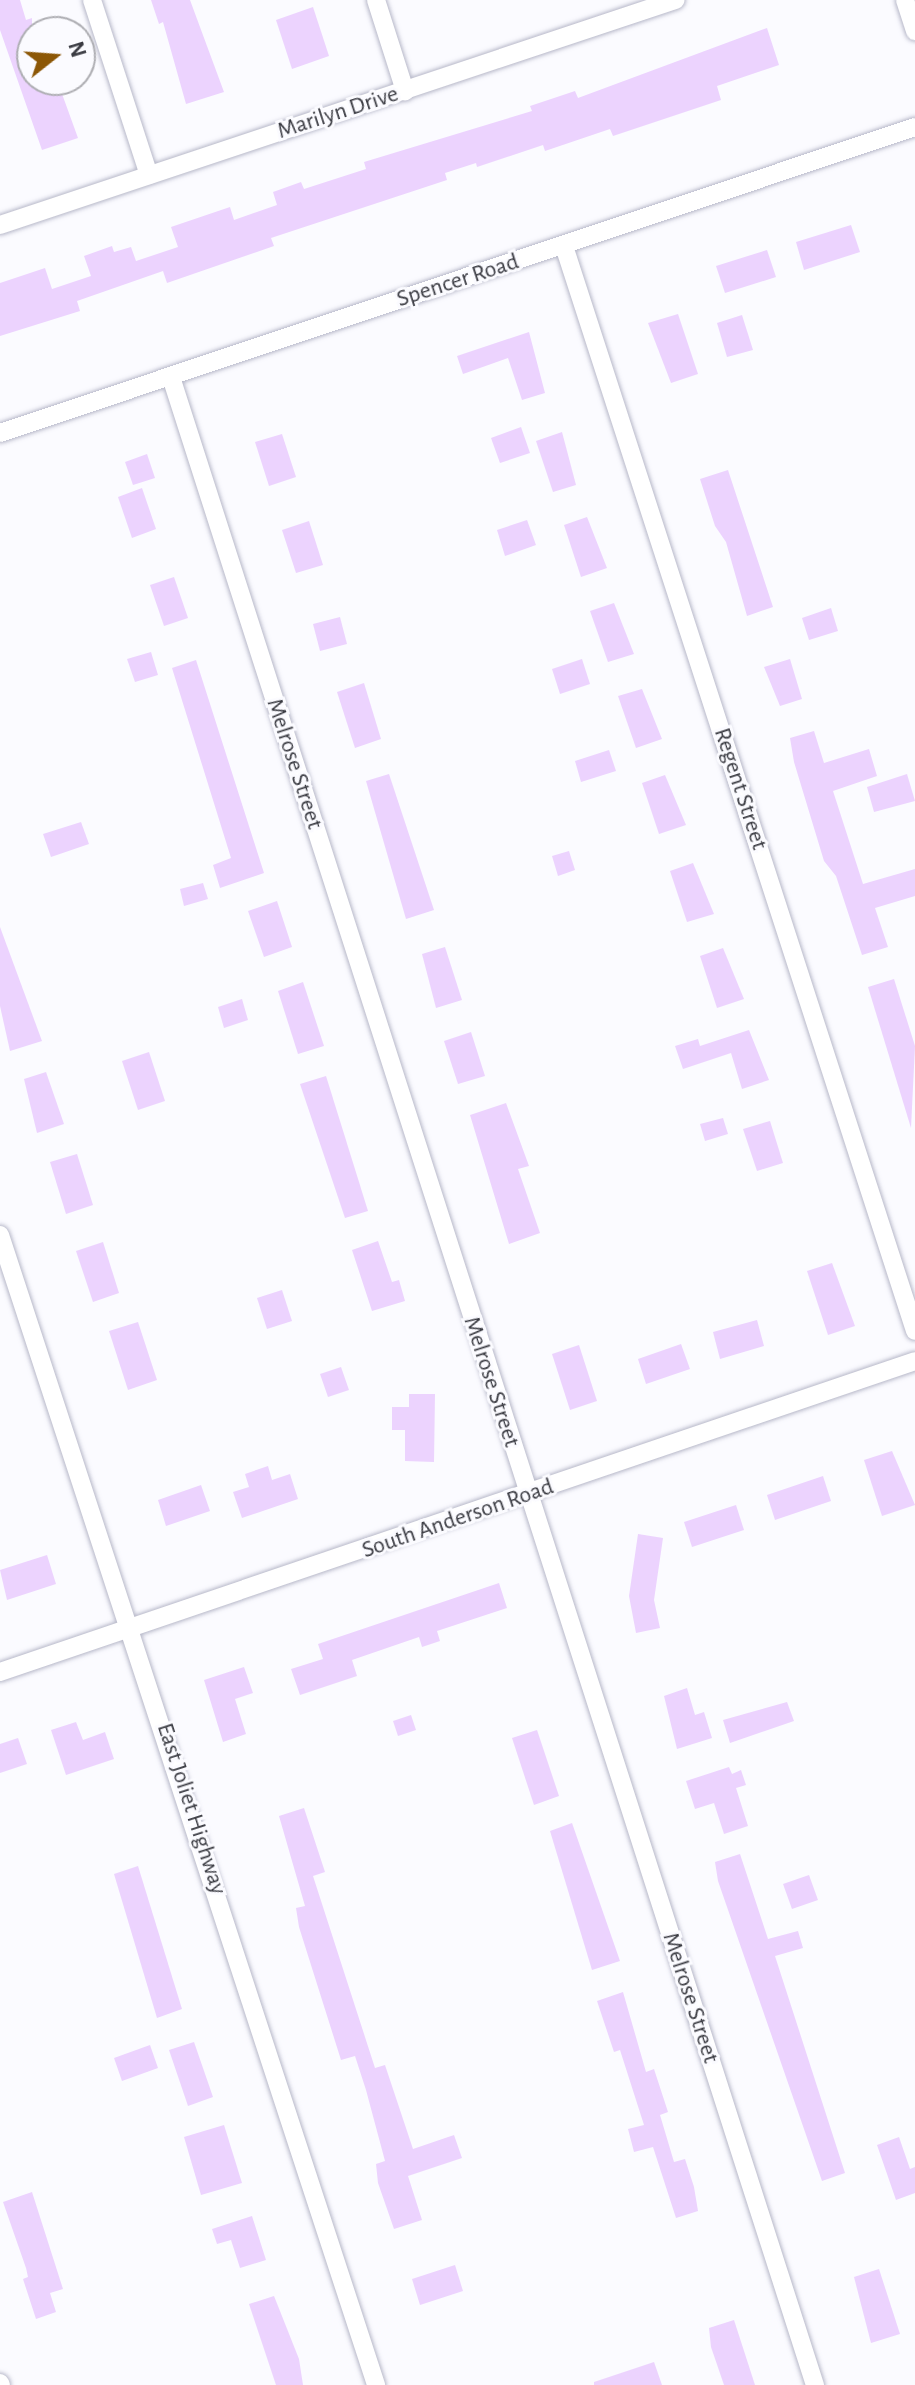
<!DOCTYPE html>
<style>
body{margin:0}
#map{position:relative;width:915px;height:2385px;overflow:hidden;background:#fbfbff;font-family:"Alegreya Sans",sans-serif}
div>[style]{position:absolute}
.building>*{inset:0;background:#ecd3fe}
.roads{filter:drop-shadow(0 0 2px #b7b8c9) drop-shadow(0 0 2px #b7b8c9)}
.minor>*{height:18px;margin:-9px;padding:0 9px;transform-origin:9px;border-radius:9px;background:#fff}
span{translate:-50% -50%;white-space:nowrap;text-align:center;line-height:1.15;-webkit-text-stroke:6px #fbfbff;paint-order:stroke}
.street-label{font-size:24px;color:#3a3b42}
.north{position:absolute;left:16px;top:16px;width:80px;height:80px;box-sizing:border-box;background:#fbfbff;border:2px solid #aeaeb3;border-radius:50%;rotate:73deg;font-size:22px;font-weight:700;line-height:32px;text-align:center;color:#3a3b42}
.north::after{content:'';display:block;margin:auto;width:28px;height:36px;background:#8c5706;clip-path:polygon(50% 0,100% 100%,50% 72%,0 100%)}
</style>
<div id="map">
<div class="building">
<div style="clip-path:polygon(0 0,20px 0,26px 20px,32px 18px,32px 80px,57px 80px,78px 138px,42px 150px,0 30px)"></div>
<div style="clip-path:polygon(151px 0,190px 0,224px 92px,186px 104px,163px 22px,159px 24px)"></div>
<div style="clip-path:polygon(313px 7px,329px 56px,292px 69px,276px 20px)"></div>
<div style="clip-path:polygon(767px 28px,779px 65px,717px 86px,721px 100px,613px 136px,610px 129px,545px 151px,543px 145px,477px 167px,476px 163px,445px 173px,447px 180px,271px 238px,274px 246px,167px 283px,163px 271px,77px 301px,80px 311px,0 336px,0 283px,45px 268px,52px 289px,91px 276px,84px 256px,112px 246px,114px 252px,131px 247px,136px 261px,178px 247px,171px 227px,230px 207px,234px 220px,277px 205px,273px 192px,301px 182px,304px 189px,366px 169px,364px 162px,532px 111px,530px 106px,575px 91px,578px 98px)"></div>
<div style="clip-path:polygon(851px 225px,860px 252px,804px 270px,796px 242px)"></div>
<div style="clip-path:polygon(767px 250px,776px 277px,725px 293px,716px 266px)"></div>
<div style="clip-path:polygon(678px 314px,698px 374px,671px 383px,648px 323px)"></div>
<div style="clip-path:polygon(742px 315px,753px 350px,727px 357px,717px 323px)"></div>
<div style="clip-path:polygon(529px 332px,545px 393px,522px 400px,508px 358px,463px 374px,457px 356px)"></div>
<div style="clip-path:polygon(521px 427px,530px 453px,500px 463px,491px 438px)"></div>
<div style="clip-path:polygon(562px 432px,576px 485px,553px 492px,536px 441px)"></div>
<div style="clip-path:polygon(282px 434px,296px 477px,269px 486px,255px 442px)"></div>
<div style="clip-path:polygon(147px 454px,155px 478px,133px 485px,125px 462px)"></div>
<div style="clip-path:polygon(728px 470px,773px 607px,747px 616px,726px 542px,715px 526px,700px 479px)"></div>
<div style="clip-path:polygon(142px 488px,156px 529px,132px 538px,118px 497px)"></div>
<div style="clip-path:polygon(587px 517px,607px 568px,581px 577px,564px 525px)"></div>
<div style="clip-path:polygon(527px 520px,536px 545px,505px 556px,497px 530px)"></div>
<div style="clip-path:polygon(309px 521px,323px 565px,296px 573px,282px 530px)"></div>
<div style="clip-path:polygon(174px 577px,188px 618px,164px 626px,150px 585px)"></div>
<div style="clip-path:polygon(614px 603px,634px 654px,608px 662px,590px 611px)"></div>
<div style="clip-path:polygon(831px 608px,838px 631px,809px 640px,802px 618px)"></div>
<div style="clip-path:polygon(340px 617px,347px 644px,320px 651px,313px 624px)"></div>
<div style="clip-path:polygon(151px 652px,158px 675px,135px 682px,127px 659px)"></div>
<div style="clip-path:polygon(582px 659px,590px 684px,560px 694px,552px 669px)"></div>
<div style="clip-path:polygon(790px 659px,802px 699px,780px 706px,764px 667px)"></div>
<div style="clip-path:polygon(196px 660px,264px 873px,220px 888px,213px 865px,231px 858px,172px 668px)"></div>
<div style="clip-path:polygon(364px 683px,381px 739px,355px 748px,337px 692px)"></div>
<div style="clip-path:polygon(642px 689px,662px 739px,636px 748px,618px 696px)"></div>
<div style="clip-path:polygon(814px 731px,824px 763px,869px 749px,877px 776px,833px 791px,863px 884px,915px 869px,915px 896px,875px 908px,888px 947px,862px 955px,836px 876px,824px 861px,794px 762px,790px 738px)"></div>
<div style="clip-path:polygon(609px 750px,616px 771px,581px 782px,575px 761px)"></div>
<div style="clip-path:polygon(389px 774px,434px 910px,406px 919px,366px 781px)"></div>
<div style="clip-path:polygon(907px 774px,915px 801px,874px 812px,867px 787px)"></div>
<div style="clip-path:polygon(665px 775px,686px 825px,659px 834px,642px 783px)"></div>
<div style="clip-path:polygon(81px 822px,89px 844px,51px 857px,43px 834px)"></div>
<div style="clip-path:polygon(569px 851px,575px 870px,558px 876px,552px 856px)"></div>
<div style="clip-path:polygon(693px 863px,714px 914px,687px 922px,670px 871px)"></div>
<div style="clip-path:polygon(203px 883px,208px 899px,184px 906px,180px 889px)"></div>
<div style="clip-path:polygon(277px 901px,292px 947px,264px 957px,248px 911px)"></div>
<div style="clip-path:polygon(0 927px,42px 1041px,10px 1051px,0 1006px)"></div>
<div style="clip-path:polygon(445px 947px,462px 1000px,436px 1008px,422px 954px)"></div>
<div style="clip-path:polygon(723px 948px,744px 999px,717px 1008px,700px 956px)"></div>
<div style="clip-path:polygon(894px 979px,915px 1046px,911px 1128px,868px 987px)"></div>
<div style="clip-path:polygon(303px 982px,324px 1046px,298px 1054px,278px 991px)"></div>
<div style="clip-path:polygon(242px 999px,248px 1020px,224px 1028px,218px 1007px)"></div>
<div style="clip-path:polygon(749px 1030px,769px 1080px,742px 1089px,731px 1053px,683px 1069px,675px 1046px,698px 1039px,700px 1046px)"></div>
<div style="clip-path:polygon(471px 1032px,485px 1076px,458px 1084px,444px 1041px)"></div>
<div style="clip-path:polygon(149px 1052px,165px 1101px,138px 1110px,122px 1061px)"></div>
<div style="clip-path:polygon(46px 1072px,64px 1124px,37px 1133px,24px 1079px)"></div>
<div style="clip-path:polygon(326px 1076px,368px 1211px,345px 1218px,300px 1084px)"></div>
<div style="clip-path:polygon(506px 1103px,529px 1166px,518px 1169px,540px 1233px,509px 1244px,470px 1115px)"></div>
<div style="clip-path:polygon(723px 1118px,728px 1134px,705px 1141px,700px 1124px)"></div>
<div style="clip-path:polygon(770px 1121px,783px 1163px,757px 1171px,743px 1129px)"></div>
<div style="clip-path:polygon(77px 1154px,93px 1205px,66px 1214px,50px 1162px)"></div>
<div style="clip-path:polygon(378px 1241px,392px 1282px,399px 1280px,405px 1301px,372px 1311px,352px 1250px)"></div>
<div style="clip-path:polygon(103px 1242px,119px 1293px,93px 1302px,76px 1251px)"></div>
<div style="clip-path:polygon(832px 1263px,855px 1326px,828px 1335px,807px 1271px)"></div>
<div style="clip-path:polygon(282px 1290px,292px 1321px,267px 1329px,257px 1298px)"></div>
<div style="clip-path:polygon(757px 1320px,764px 1346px,720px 1359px,713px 1332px)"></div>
<div style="clip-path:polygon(138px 1322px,157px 1380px,128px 1390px,109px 1331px)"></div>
<div style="clip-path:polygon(681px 1344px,690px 1369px,646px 1384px,638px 1359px)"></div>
<div style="clip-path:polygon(579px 1345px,597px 1401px,570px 1410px,552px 1354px)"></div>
<div style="clip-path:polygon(341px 1367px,349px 1390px,328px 1397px,320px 1374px)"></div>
<div style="clip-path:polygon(409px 1394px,435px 1394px,434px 1462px,405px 1461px,405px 1430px,392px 1430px,392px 1407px,409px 1407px)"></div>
<div style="clip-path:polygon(892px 1451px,915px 1505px,882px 1516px,864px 1460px)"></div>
<div style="clip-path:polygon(268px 1466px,272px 1480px,290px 1474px,298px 1499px,242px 1518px,233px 1492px,249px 1487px,245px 1474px)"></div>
<div style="clip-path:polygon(823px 1476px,831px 1501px,775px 1520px,767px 1495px)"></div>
<div style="clip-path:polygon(201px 1485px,210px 1511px,166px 1526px,158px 1500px)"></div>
<div style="clip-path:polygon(736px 1505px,744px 1530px,692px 1547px,684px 1522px)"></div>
<div style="clip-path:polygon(638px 1534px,663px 1538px,654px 1600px,660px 1628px,636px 1633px,629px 1596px)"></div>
<div style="clip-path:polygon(47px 1555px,56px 1584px,7px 1600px,0 1570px)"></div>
<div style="clip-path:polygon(499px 1583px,507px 1608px,437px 1631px,440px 1641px,422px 1647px,419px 1637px,352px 1660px,357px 1676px,300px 1695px,291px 1669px,323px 1659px,318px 1644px)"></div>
<div style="clip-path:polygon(244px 1667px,253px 1693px,235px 1699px,246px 1734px,223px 1742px,204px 1680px)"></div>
<div style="clip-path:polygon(687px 1688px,695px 1715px,704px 1712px,712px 1738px,677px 1749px,664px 1696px)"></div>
<div style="clip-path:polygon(787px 1702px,794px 1721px,730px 1743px,723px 1720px)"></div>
<div style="clip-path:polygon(411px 1715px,416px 1730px,398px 1736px,393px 1721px)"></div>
<div style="clip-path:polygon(76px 1722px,83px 1740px,105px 1732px,114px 1759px,66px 1775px,51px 1730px)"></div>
<div style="clip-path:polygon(537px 1730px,559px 1796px,534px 1805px,512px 1738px)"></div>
<div style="clip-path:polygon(18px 1738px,27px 1764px,0 1773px,0 1744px)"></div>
<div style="clip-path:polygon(729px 1767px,732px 1774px,741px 1770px,746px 1785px,736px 1788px,748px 1826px,724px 1834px,714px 1803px,695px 1809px,686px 1781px)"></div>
<div style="clip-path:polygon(304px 1808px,325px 1872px,313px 1876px,375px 2068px,385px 2065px,413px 2149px,454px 2135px,462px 2158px,408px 2176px,422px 2220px,394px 2229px,378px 2183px,376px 2164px,385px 2161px,366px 2090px,355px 2056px,341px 2060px,299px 1927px,296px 1908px,305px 1906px,279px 1816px)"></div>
<div style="clip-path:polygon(572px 1823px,620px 1961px,592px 1970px,550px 1831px)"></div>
<div style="clip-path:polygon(740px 1854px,768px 1939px,798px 1931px,803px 1948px,775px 1956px,845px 2173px,822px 2181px,718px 1881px,715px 1862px)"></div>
<div style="clip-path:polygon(138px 1866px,182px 2009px,157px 2018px,114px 1874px)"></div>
<div style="clip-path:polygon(809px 1875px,818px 1900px,792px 1909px,783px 1884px)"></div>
<div style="clip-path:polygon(623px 1992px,646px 2072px,654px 2069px,668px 2112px,660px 2115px,674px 2162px,685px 2159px,694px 2187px,698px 2211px,676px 2218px,653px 2147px,634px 2152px,628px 2129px,644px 2125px,620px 2050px,614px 2052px,597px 2001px)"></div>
<div style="clip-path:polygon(194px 2042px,213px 2097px,188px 2106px,169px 2050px)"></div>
<div style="clip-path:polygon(150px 2045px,158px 2068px,122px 2081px,114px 2058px)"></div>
<div style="clip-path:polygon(224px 2125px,242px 2183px,201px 2195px,184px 2137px)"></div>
<div style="clip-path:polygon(899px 2137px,910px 2169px,915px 2167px,915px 2193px,896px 2200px,877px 2145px)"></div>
<div style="clip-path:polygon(32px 2192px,63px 2289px,50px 2293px,56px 2312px,36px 2319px,23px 2279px,28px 2277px,26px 2268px,3px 2202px)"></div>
<div style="clip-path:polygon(252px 2216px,266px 2260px,240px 2268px,231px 2240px,217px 2244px,212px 2229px)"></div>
<div style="clip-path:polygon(455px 2265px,463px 2291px,420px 2305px,412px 2279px)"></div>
<div style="clip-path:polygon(879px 2269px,900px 2334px,871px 2343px,854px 2277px)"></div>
<div style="clip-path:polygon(274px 2296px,299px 2359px,303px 2385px,276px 2385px,249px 2304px)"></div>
<div style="clip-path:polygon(734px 2320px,755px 2385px,724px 2385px,711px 2347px,709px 2328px)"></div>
<div style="clip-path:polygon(654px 2362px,662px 2385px,594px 2385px,594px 2382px)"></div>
</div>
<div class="roads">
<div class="minor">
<div style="left:92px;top:0;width:184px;rotate:72deg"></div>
<div style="left:376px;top:0;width:96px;rotate:72.3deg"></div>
<div style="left:905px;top:0;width:33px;rotate:72deg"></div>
<div style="left:0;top:225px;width:712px;rotate:-18.43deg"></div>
<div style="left:564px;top:246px;width:1140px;rotate:72.07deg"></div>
<div style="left:171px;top:377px;width:2109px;rotate:72.22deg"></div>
<div style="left:0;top:433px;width:965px;rotate:-18.49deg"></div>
<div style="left:0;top:1235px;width:1210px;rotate:71.89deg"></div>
<div style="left:0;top:1672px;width:966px;rotate:-18.77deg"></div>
<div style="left:0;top:2383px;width:2px;rotate:63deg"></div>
</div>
</div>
<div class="street-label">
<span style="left:338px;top:113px;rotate:-18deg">Marilyn Drive</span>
<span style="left:458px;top:281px;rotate:-18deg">Spencer Road</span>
<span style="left:294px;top:764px;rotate:72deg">Melrose Street</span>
<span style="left:740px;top:789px;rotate:72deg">Regent Street</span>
<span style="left:491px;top:1382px;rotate:72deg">Melrose Street</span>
<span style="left:458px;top:1519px;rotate:-19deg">South Anderson Road</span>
<span style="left:191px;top:1809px;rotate:72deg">East Joliet Highway</span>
<span style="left:690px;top:1998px;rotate:72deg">Melrose Street</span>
</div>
<div class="north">N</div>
</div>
